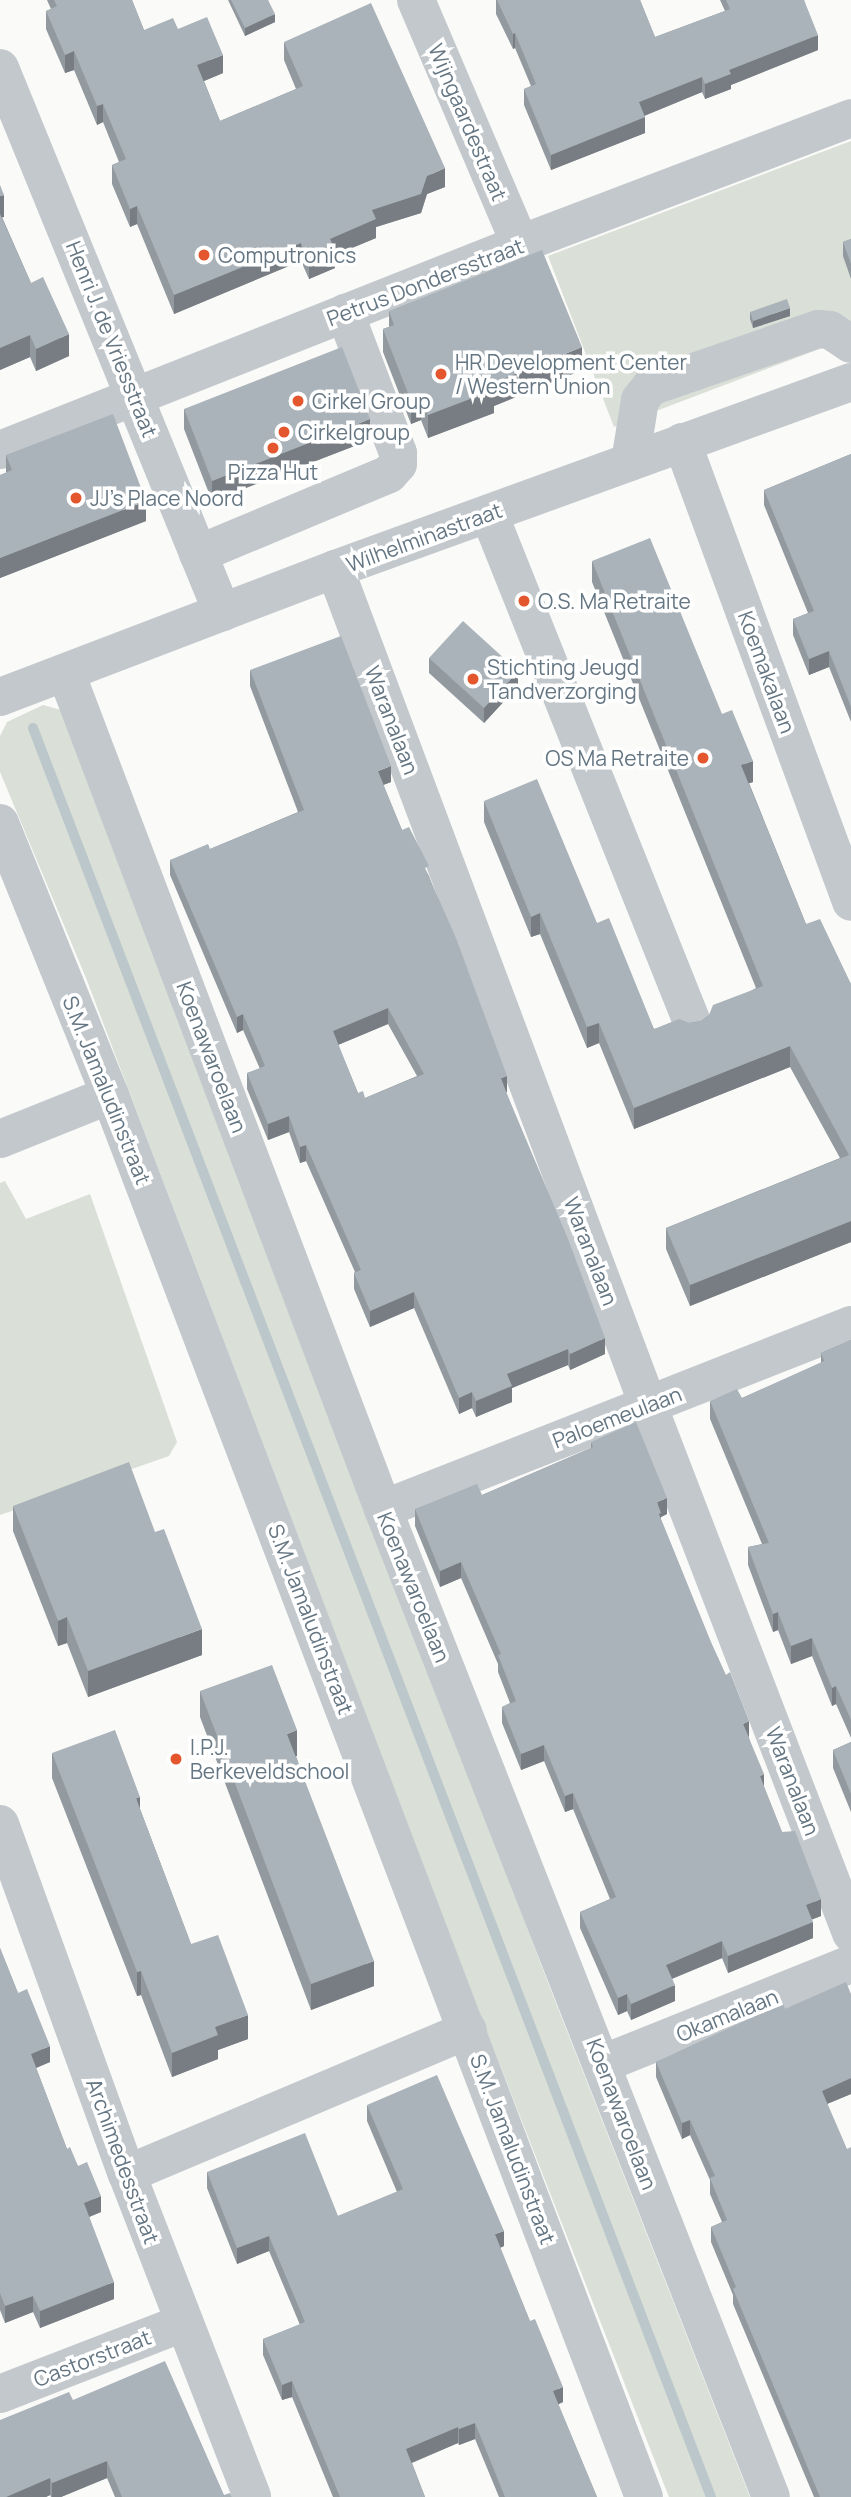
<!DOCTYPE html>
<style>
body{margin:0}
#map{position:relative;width:851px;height:2497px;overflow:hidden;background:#fafaf8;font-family:Manrope,sans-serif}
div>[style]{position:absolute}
.green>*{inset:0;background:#dadfd7}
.stream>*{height:10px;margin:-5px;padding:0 5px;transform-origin:5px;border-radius:5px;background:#bbc7cb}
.minor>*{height:38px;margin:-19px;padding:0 19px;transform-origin:19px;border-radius:19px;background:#c3c8cc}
.wall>*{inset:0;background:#929a9f}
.shaded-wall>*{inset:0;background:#777d82}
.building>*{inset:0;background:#aab3b9}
.dots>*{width:19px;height:19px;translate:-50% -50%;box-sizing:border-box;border:4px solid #fff;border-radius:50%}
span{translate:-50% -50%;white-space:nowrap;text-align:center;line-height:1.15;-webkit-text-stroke:7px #fff;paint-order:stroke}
.street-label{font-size:21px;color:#657683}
.poi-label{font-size:21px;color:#657683}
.left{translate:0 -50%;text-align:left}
.right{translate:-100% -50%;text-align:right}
</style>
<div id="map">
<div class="green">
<div style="clip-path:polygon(851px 141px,851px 337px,614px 427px,548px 256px)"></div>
<div style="clip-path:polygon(43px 705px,61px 710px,86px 763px,545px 1975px,750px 2497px,669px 2497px,476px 2004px,86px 978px,0 772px,0 736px,7px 722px)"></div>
<div style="clip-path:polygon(5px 1181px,26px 1219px,90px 1194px,177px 1442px,169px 1456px,0 1515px,0 1183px)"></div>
</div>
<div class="stream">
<div style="left:33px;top:728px;width:1894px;rotate:69.03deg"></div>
</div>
<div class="minor">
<div style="left:416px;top:0;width:265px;rotate:66.9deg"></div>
<div style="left:0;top:68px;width:588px;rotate:67.8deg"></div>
<div style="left:682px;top:442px;width:490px;rotate:69.8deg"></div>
<div style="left:0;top:450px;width:559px;rotate:-21.61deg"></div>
<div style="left:520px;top:244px;width:354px;rotate:-20.8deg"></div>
<div style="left:630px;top:462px;width:63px;rotate:-80.8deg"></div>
<div style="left:640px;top:400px;width:16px;rotate:-52deg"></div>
<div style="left:650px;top:387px;width:178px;rotate:-19deg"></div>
<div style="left:818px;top:329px;width:12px;rotate:5deg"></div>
<div style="left:830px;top:330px;width:25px;rotate:34deg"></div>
<div style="left:489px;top:514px;width:547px;rotate:68.22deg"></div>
<div style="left:198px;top:554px;width:207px;rotate:-22.7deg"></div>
<div style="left:389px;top:474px;width:13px;rotate:-48deg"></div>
<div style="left:398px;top:464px;width:11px;rotate:-90deg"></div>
<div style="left:398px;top:453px;width:150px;rotate:-110.7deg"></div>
<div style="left:335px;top:569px;width:893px;rotate:69.47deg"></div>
<div style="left:648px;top:1405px;width:566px;rotate:68.97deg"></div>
<div style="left:66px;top:673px;width:894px;rotate:69.23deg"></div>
<div style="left:383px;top:1509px;width:1061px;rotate:68.56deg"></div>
<div style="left:0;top:697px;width:359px;rotate:-20.9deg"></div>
<div style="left:335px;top:569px;width:549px;rotate:-19.92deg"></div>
<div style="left:0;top:823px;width:293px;rotate:68deg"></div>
<div style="left:110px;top:1095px;width:1500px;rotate:69.15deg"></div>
<div style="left:0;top:1139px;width:118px;rotate:-21.8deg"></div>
<div style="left:383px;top:1509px;width:503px;rotate:-21.46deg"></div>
<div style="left:0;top:1824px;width:372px;rotate:70.1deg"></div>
<div style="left:127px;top:2174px;width:346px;rotate:68.8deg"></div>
<div style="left:602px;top:2064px;width:268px;rotate:-21.9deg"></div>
<div style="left:127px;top:2174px;width:370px;rotate:-22.9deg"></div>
<div style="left:0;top:2394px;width:196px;rotate:-21.2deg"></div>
</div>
<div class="wall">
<div style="clip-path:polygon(47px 0,132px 0,144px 30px,178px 29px,223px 73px,204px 81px,220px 121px,296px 89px,284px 60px,284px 42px,445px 187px,427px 194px,421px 213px,376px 227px,376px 238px,335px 255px,335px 268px,309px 279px,301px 261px,174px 314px,137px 224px,130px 227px,112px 184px,112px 165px,119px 162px,103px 122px,97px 125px,74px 70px,65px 73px,46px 29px,46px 11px,51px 9px)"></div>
<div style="clip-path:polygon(228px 0,268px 0,275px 22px,245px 36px)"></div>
<div style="clip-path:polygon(496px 0,640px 0,655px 37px,725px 11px,720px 0,804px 0,818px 50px,731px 85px,731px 89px,705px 99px,702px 92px,644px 116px,645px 133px,551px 170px,524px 105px,524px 89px,531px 86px,515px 48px,513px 49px,496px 14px)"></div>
<div style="clip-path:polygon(0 185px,4px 217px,2px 217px,31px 283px,69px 356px,36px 371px,30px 357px,0 370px)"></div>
<div style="clip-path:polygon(851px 239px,851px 279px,843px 256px,843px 242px)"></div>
<div style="clip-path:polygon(389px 311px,582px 370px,494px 406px,494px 413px,428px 438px,421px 420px,411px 424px,383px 352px,383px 329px,389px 327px)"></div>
<div style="clip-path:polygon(750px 312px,790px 316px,753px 328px,750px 319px)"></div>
<div style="clip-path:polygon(184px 409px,370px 440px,212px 501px,184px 429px)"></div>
<div style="clip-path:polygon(851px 454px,851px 722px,829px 667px,809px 675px,793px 635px,793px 619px,808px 613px,764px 505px,764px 490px)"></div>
<div style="clip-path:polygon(6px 455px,146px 521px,0 578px,0 475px,6px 473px)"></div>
<div style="clip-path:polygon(592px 561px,722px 714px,753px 782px,749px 783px,806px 924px,851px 984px,851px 1242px,690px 1306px,666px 1249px,666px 1228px,840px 1158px,790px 1067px,634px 1129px,599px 1043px,587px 1048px,540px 934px,531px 937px,484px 822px,484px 801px,597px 923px,654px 1029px,701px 1021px,709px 1015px,756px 988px,592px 582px)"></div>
<div style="clip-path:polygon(429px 658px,518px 686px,484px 723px,429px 673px)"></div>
<div style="clip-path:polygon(evenodd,250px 670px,391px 782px,383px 785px,402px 830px,429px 876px,507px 1092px,506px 1092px,605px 1354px,570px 1370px,568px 1365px,512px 1388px,512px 1402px,476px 1417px,472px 1408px,459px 1414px,414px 1308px,370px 1327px,354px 1289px,354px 1273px,355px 1272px,306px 1161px,300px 1163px,289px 1132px,268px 1140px,247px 1089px,247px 1073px,260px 1069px,243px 1030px,237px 1033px,170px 875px,170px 860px,210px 849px,298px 812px,250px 686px,250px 670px,388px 1024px,417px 1076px,365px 1098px,358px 1093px,338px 1045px,388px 1024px)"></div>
<div style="clip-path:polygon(851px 1340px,851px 1738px,836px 1704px,832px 1706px,812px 1656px,791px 1664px,778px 1630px,773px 1632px,748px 1565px,748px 1547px,762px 1544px,710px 1419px,710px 1401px,742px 1398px,821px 1363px,821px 1353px)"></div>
<div style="clip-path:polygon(591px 1442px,667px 1514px,661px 1517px,661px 1520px,749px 1738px,764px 1787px,782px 1832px,821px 1916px,812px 1919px,813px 1938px,728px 1973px,722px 1958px,672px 1979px,675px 2001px,631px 2020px,627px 2011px,618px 2015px,580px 1928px,580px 1912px,610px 1899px,573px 1809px,565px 1812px,544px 1761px,521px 1770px,502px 1723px,502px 1707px,510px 1703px,498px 1672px,498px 1664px,461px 1578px,440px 1587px,415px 1526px,415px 1509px,482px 1495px,591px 1448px)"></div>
<div style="clip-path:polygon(13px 1506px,202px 1655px,88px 1697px,67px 1643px,58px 1646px,13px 1531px)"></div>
<div style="clip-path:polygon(200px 1691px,297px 1756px,296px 1756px,374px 1986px,311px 2010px,200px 1717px)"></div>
<div style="clip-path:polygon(851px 1742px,851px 1812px,833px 1768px,833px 1750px)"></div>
<div style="clip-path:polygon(52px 1753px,140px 1809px,191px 1944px,248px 2039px,218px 2050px,218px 2059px,172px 2077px,141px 1995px,137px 1996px,52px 1778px)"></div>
<div style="clip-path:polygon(0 1948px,18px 1993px,50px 2062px,36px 2068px,67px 2149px,78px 2166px,101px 2212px,89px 2217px,114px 2299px,40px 2328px,33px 2312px,5px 2323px,0 2310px)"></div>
<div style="clip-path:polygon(851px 1994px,851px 2094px,827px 2104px,851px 2497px,814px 2497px,733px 2304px,733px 2295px,711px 2242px,711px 2227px,722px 2222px,710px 2194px,710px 2180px,690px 2135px,682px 2139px,656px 2077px,656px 2062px,785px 2009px)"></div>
<div style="clip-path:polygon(367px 2105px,504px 2246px,500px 2248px,563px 2402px,558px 2404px,597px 2497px,499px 2497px,475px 2439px,459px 2445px,458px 2443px,412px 2463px,425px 2497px,333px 2497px,292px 2397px,282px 2400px,263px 2355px,263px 2339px,300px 2325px,269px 2251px,237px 2264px,207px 2188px,207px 2172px,338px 2216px,397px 2192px,367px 2121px)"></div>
<div style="clip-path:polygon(73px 2400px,224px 2495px,232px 2497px,115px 2497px,107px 2478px,61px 2497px,51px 2497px,50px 2495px,46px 2497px,0 2497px)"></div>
</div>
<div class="shaded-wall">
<div style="clip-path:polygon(275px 14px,275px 22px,245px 36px,245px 28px)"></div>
<div style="clip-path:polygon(515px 33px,515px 48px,513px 49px,513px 34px)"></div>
<div style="clip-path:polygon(818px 35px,818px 50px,731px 85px,731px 89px,705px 99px,705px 84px,729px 70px)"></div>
<div style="clip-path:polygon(74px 51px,74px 70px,65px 73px,65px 55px)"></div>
<div style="clip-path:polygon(223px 55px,223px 73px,197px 84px,197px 65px)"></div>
<div style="clip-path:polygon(702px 77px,702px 92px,639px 118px,639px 102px)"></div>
<div style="clip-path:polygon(103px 104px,103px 122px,97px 125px,97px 106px)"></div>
<div style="clip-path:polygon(645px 117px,645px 133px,551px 170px,551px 155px)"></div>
<div style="clip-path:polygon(445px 168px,445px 187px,427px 194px,421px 213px,376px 227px,376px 238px,335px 255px,335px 268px,309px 279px,309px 260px,330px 239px,372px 210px,427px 176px)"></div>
<div style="clip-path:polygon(4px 195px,4px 217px,0 218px,0 196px)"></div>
<div style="clip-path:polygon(137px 206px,137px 224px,130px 227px,130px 209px)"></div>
<div style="clip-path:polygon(301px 243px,301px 261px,174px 314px,174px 295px)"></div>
<div style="clip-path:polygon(790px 308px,790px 316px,753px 328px,753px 321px)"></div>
<div style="clip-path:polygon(69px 334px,69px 356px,36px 371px,36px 349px)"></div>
<div style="clip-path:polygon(30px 335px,30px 357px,0 370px,0 348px)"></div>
<div style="clip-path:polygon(582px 347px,582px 370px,494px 406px,494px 413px,428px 438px,428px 415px,491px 384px)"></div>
<div style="clip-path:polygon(421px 397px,421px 420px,411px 424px,411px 401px)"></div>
<div style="clip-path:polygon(370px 419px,370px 440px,212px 501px,212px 481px)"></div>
<div style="clip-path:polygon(146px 501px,146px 521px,0 578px,0 558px)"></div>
<div style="clip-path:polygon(829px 651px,829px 667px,809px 675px,809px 659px)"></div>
<div style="clip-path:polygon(518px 671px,518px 686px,484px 723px,484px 708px)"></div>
<div style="clip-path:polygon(753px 761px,753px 782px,741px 786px,741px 765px)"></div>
<div style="clip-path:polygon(391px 766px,391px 782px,378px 787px,378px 771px)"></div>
<div style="clip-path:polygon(540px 913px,540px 934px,531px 937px,531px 917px)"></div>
<div style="clip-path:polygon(388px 1008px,388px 1024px,333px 1047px,333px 1031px)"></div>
<div style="clip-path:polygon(243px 1014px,243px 1030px,237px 1033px,237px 1017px)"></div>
<div style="clip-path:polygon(599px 1023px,599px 1043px,587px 1048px,587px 1027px)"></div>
<div style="clip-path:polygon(790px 1046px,790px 1067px,634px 1129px,634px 1108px)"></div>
<div style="clip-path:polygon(507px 1076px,507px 1092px,501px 1094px,501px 1078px)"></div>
<div style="clip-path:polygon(289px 1116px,289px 1132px,268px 1140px,268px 1124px)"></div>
<div style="clip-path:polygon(306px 1145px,306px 1161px,300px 1163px,300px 1147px)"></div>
<div style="clip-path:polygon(851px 1221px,851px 1242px,690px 1306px,690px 1285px)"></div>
<div style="clip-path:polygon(414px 1292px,414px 1308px,370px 1327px,370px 1311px)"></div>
<div style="clip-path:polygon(605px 1338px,605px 1354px,570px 1370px,570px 1354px)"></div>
<div style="clip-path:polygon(568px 1349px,568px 1365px,512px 1388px,512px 1402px,476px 1417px,476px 1401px,507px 1374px)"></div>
<div style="clip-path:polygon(472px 1392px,472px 1408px,459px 1414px,459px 1398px)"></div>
<div style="clip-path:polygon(667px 1498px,667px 1514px,661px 1517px,661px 1529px,657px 1502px)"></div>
<div style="clip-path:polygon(461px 1562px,461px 1578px,440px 1587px,440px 1571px)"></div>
<div style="clip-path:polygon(778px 1612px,778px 1630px,773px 1632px,773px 1614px)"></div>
<div style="clip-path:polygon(67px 1617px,67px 1643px,58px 1646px,58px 1621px)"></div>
<div style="clip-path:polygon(202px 1629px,202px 1655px,88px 1697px,88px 1671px)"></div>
<div style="clip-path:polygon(812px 1638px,812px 1656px,791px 1664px,791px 1646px)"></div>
<div style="clip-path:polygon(836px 1686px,836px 1704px,832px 1706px,832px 1688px)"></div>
<div style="clip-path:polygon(749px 1721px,749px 1738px,743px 1724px)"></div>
<div style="clip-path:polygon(297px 1730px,297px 1756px,287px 1759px,287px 1734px)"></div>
<div style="clip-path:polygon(544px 1745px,544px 1761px,521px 1770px,521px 1754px)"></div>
<div style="clip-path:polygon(764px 1774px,764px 1791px,760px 1776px)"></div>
<div style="clip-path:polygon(573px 1793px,573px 1809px,565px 1812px,565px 1796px)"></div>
<div style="clip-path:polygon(140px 1797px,140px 1821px,136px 1798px)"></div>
<div style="clip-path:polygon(821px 1899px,821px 1916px,806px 1922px,806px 1905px)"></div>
<div style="clip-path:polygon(813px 1922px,813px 1938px,728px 1973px,728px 1956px)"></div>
<div style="clip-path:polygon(722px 1941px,722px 1958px,666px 1981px,666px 1965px)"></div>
<div style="clip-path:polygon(374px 1961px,374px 1986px,311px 2010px,311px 1984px)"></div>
<div style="clip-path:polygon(141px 1971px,141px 1995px,137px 1996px,137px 1972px)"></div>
<div style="clip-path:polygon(675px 1985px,675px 2001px,631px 2020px,631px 2004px)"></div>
<div style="clip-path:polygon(627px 1994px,627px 2011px,618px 2015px,618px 1998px)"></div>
<div style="clip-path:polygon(248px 2015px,248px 2039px,218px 2050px,218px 2059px,172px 2077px,172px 2053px,215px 2027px)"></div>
<div style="clip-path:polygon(50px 2046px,50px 2062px,31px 2070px,31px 2054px)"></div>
<div style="clip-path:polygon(851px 2078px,851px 2094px,822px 2106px,822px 2091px)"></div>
<div style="clip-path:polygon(690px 2120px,690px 2135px,682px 2139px,682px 2123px)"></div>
<div style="clip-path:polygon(101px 2196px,101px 2212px,84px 2219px,84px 2203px)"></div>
<div style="clip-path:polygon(504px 2231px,504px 2246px,495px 2250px,495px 2234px)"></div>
<div style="clip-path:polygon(269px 2236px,269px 2251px,237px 2264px,237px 2248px)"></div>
<div style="clip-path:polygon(114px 2282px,114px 2299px,40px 2328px,40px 2311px)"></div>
<div style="clip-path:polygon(33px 2296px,33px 2312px,5px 2323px,5px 2306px)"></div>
<div style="clip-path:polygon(292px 2381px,292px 2397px,282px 2400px,282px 2385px)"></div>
<div style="clip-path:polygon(563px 2387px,563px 2402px,553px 2407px,553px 2391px)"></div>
<div style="clip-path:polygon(475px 2423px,475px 2439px,459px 2445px,459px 2429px)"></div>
<div style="clip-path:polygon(458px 2427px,458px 2443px,406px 2465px,406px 2449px)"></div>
<div style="clip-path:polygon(107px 2461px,107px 2478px,61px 2497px,52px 2497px,52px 2483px)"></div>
<div style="clip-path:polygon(50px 2478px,50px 2495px,46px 2497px,6px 2497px)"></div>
</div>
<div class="building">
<div style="clip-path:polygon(54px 0,132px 0,144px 30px,173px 18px,178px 29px,207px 17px,223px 55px,197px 65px,220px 121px,303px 86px,284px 42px,371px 3px,445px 168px,427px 176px,421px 194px,372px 210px,376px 219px,330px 239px,335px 249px,309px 260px,301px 243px,174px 295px,137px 206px,130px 209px,112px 165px,126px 159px,103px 104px,97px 106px,74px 51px,65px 55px,46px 11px,57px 6px)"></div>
<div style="clip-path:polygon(231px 0,268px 0,275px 14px,245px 28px)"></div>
<div style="clip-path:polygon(497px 0,640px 0,655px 37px,730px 9px,726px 0,804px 0,818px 35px,729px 70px,731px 74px,705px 84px,702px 77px,639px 102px,645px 117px,551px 155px,524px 89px,536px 84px,515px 33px,513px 34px)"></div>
<div style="clip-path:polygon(0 185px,4px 195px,0 196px)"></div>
<div style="clip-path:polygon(0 214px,31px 283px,43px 277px,69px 334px,36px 349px,30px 335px,0 348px)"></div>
<div style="clip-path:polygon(851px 239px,851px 264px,843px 242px)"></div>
<div style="clip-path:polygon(542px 250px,582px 347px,491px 384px,494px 390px,428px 415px,421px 397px,411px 401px,383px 329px,394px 325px,389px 311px)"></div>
<div style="clip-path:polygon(787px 299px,790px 308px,753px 321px,750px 312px)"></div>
<div style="clip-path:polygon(342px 347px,370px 419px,212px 481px,184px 409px)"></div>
<div style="clip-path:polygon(113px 414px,146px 501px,0 558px,0 475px,12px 470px,6px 455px)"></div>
<div style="clip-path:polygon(851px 454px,851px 707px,829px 651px,809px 659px,793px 619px,814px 611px,764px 490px)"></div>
<div style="clip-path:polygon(650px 538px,722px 714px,732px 710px,753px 761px,741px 765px,806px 924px,820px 919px,851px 984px,851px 1221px,690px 1285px,666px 1228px,849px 1155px,790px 1046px,634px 1108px,599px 1023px,587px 1027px,540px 913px,531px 917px,484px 801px,537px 779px,597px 923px,609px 918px,654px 1029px,679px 1019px,690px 1023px,701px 1021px,709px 1015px,713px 1005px,763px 986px,592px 561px)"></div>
<div style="clip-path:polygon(463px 621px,518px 671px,484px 708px,429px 658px)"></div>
<div style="clip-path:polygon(evenodd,341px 636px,391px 766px,378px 771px,402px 830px,409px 827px,429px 866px,425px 868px,456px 938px,507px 1076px,501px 1078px,507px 1094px,568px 1239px,605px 1338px,570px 1354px,568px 1349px,507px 1374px,512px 1386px,476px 1401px,472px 1392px,459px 1398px,414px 1292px,370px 1311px,354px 1273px,361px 1270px,306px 1145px,300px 1147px,289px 1116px,268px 1124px,247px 1073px,265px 1066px,243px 1014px,237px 1017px,170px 860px,208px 844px,210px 849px,304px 810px,250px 670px,341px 636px,388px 1008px,424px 1074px,365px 1098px,363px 1091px,358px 1093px,333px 1031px,388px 1008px)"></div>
<div style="clip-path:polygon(851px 1340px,851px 1720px,836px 1686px,832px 1688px,812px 1638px,791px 1646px,778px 1612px,773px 1614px,748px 1547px,769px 1543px,710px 1401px,737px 1389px,742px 1398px,824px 1361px,821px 1353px)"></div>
<div style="clip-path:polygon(636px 1422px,667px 1498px,657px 1502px,661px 1513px,659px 1514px,711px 1642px,726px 1675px,730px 1672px,749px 1721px,743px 1724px,764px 1774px,760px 1776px,782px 1832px,795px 1831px,821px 1899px,806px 1905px,813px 1922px,728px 1956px,722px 1941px,666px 1965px,675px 1985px,631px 2004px,627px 1994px,618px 1998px,580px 1912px,616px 1897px,573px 1793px,565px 1796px,544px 1745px,521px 1754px,502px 1707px,516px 1701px,498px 1655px,501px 1654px,461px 1562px,440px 1571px,415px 1509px,477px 1484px,482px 1495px,593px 1447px,591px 1442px)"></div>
<div style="clip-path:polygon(129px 1462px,155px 1532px,164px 1529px,202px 1629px,88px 1671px,67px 1617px,58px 1621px,13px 1506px)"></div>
<div style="clip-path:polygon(272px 1665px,297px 1730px,287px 1734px,374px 1961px,311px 1984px,200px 1691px)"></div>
<div style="clip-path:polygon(115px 1730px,140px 1797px,136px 1798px,191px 1944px,218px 1935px,248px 2015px,215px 2027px,218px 2035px,172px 2053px,141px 1971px,137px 1972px,52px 1753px)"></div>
<div style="clip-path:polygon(851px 1742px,851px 1794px,833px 1750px)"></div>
<div style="clip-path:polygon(0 1948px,18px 1993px,27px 1989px,50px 2046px,31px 2054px,67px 2149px,70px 2147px,78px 2166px,87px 2162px,101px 2196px,84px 2203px,114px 2282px,40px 2311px,33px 2296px,5px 2306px,0 2293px)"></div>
<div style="clip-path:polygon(846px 1982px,851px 1994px,851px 2078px,822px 2091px,847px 2149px,851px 2147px,851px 2497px,820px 2497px,733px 2289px,736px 2287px,711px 2227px,727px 2220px,710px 2178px,715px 2176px,690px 2120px,682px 2123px,656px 2062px,783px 2003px,785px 2009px)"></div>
<div style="clip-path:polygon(437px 2075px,504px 2231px,495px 2234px,530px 2321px,535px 2319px,563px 2387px,553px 2391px,597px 2497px,505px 2497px,475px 2423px,459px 2429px,458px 2427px,406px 2449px,425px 2497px,340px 2497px,292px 2381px,282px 2385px,263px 2339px,305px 2322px,269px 2236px,237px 2248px,207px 2172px,305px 2133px,338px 2216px,403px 2189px,367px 2105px)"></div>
<div style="clip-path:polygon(165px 2361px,224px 2495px,230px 2493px,232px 2497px,122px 2497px,107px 2461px,52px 2483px,50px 2478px,6px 2497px,0 2497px,0 2420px,69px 2392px,73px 2400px)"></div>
</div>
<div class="dots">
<div style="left:204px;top:255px;background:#e4572e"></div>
<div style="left:441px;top:374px;background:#e4572e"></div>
<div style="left:298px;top:401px;background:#e4572e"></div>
<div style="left:284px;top:432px;background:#e4572e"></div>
<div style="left:273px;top:448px;background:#e4572e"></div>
<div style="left:76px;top:498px;background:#e4572e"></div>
<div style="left:524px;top:601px;background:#e4572e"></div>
<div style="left:473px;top:679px;background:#e4572e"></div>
<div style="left:703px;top:758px;background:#e4572e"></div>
<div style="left:176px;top:1759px;background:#e4572e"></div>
</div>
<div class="street-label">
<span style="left:468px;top:122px;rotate:67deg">Wijngaardestraat</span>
<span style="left:425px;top:282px;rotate:-21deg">Petrus Dondersstraat</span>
<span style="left:112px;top:339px;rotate:68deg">Henri J. de Vriesstraat</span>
<span style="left:424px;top:537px;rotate:-20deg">Wilhelminastraat</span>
<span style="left:767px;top:672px;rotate:70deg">Koemakalaan</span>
<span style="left:392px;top:720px;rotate:69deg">Waranalaan</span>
<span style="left:212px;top:1057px;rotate:69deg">Koenawaroelaan</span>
<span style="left:107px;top:1090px;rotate:68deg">S.M. Jamaludinstraat</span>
<span style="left:591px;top:1251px;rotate:69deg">Waranalaan</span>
<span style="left:617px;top:1417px;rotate:-21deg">Paloemeulaan</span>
<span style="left:414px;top:1587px;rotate:68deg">Koenawaroelaan</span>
<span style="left:311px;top:1619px;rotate:69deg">S.M. Jamaludinstraat</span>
<span style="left:793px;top:1781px;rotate:69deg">Waranalaan</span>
<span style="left:727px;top:2015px;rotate:-22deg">Okamalaan</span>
<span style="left:622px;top:2114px;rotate:69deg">Koenawaroelaan</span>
<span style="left:513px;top:2149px;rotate:69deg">S.M. Jamaludinstraat</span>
<span style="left:123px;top:2161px;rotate:70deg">Archimedesstraat</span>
<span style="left:92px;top:2358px;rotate:-21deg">Castorstraat</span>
</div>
<div class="poi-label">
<span class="left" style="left:218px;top:255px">Computronics</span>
<span class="left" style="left:455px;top:374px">HR Development Center<br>/ Western Union</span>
<span class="left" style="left:312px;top:401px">Cirkel Group</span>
<span class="left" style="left:298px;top:432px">Cirkelgroup</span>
<span style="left:273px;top:472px">Pizza Hut</span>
<span class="left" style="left:90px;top:498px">JJ's Place Noord</span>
<span class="left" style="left:538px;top:601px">O.S. Ma Retraite</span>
<span class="left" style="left:487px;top:679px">Stichting Jeugd<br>Tandverzorging</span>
<span class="right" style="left:689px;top:758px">OS Ma Retraite</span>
<span class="left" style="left:190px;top:1759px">I.P.J.<br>Berkeveldschool</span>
</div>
</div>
